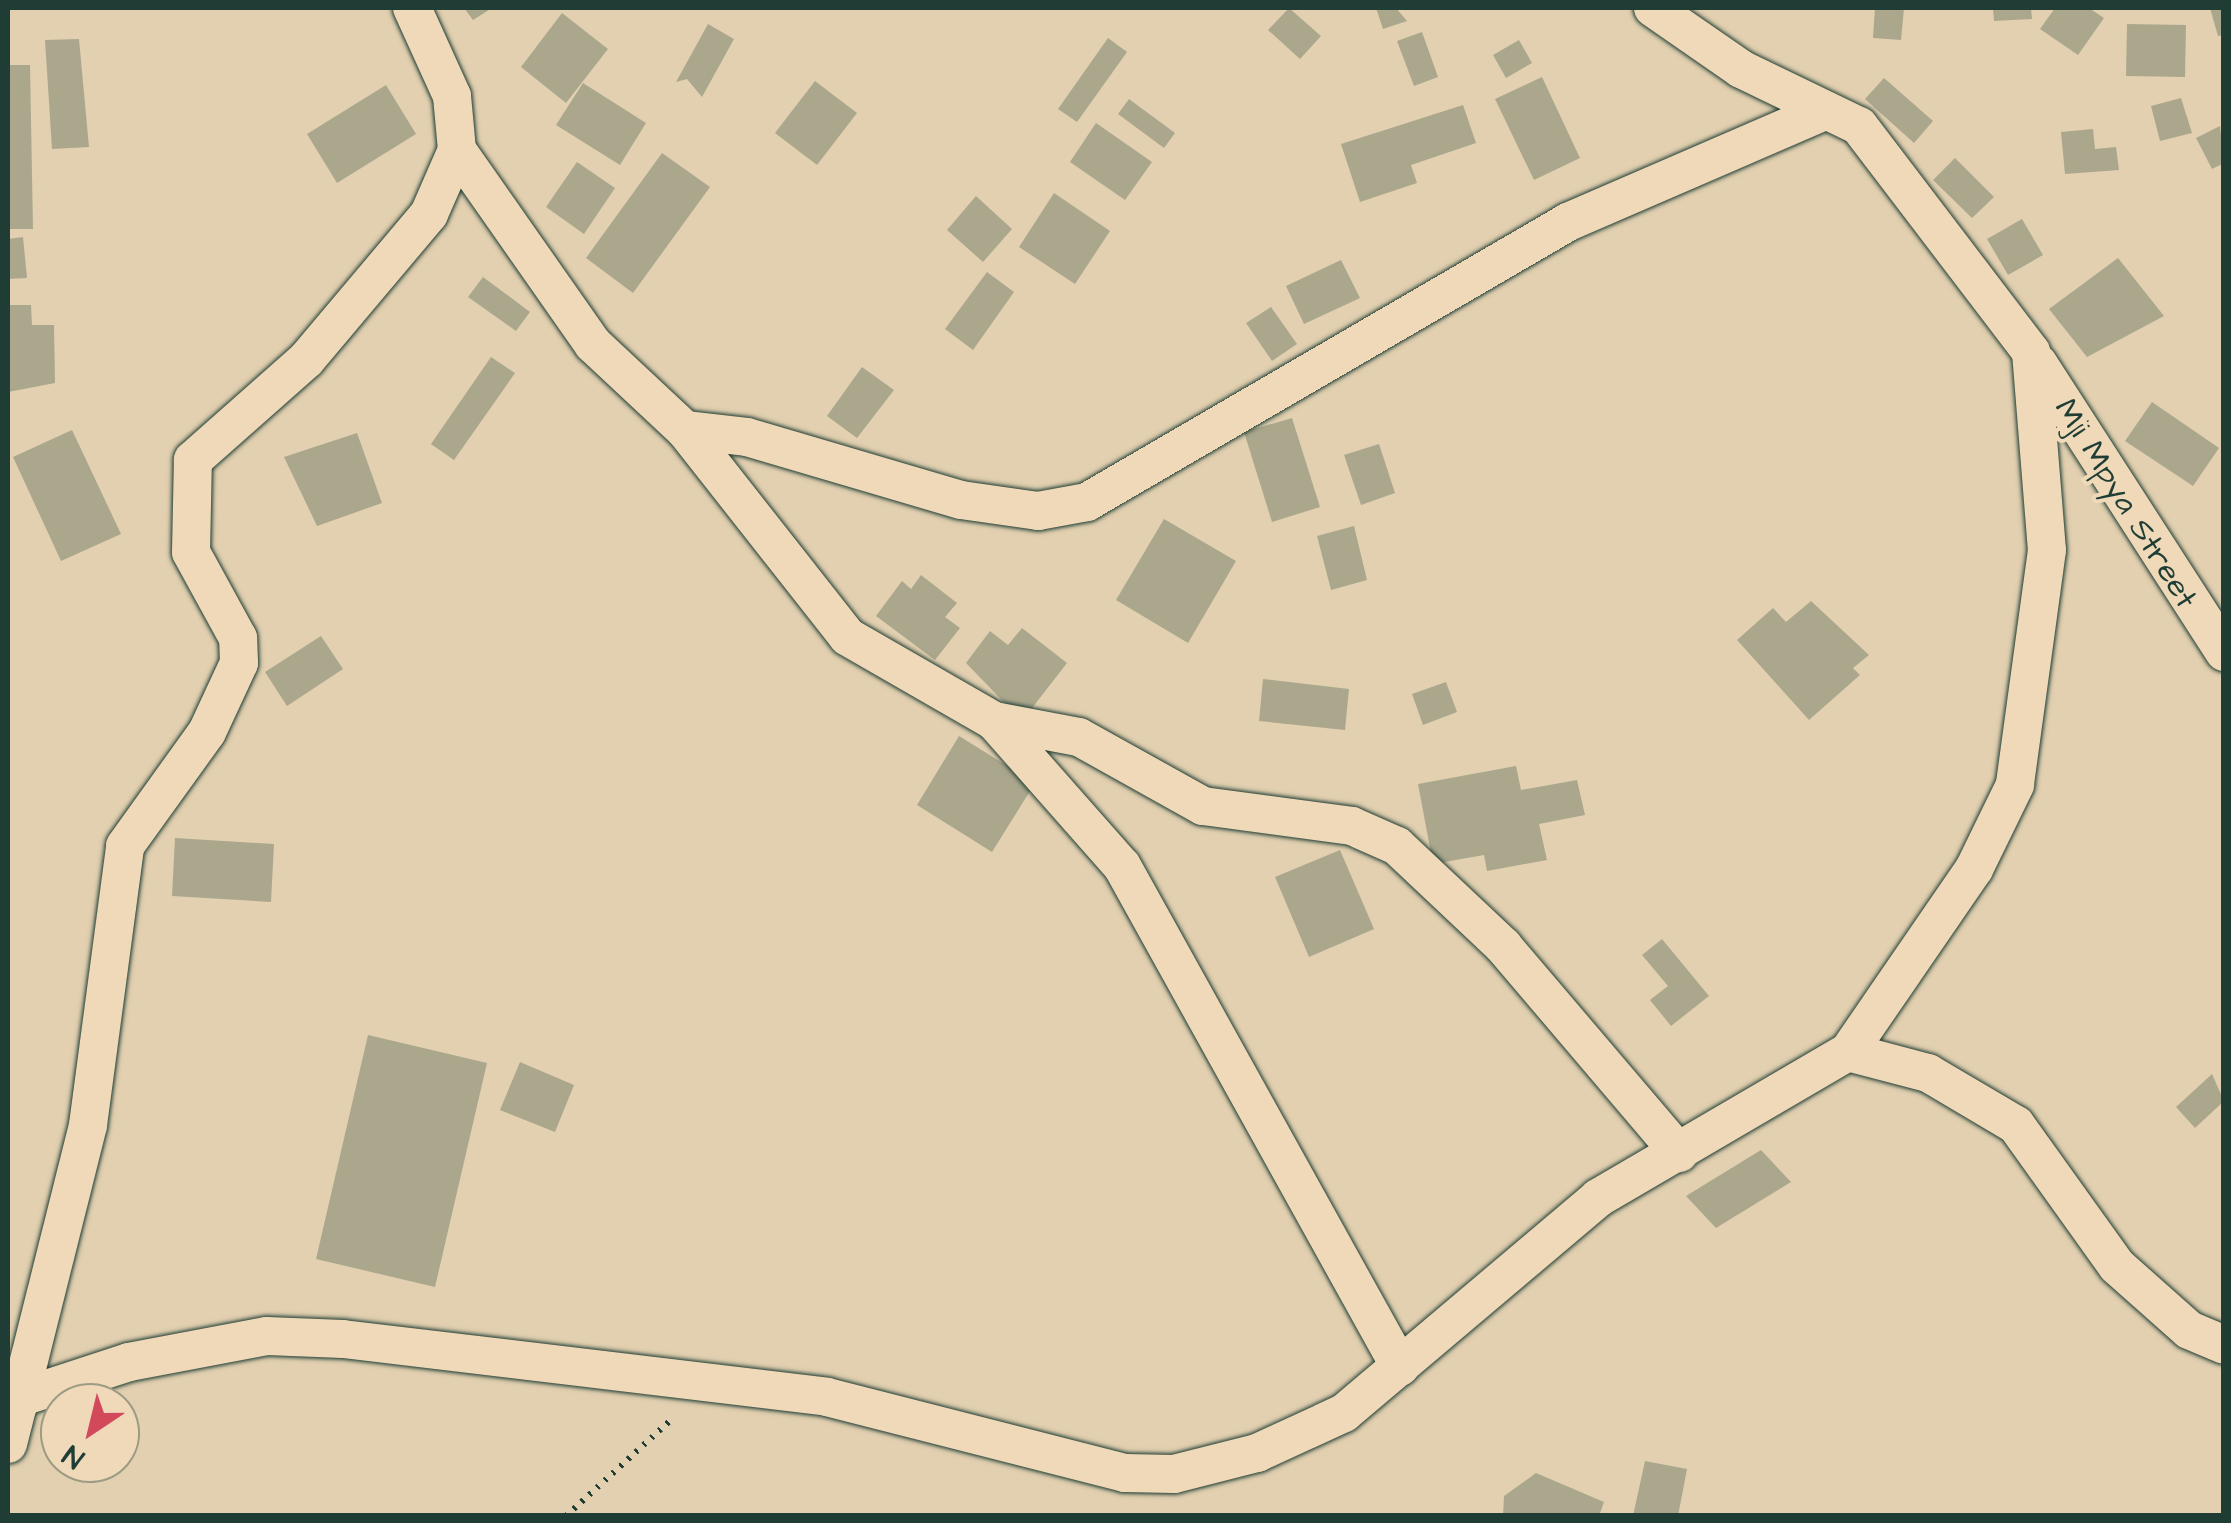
<!DOCTYPE html>
<style>
body{margin:0}
#map{position:relative;width:2231px;height:1523px;overflow:hidden;background:#e2d0b0;font-family:"Architects Daughter",sans-serif}
div>[style]{position:absolute}
.building>*{inset:0;background:#aba78d}
.path>*{height:6px;margin-top:-3px;transform-origin:0;background:repeating-linear-gradient(90deg,#1f3d34 0 2.5px,transparent 0 10.5px)}
.roads{filter:drop-shadow(0 0 2px #1f3d34) drop-shadow(0 0 2px #1f3d34)}
.street>*{height:38px;margin:-19px;padding:0 19px;transform-origin:19px;border-radius:19px;background:#efd9b8}
span{translate:-50% -50%;white-space:nowrap;text-align:center;line-height:1.15;-webkit-text-stroke:8px #efd9b8;paint-order:stroke}
.street-label{font-size:32px;color:#1f3d34}
.frame{position:absolute;inset:0;border:10px solid #1f3d34;pointer-events:none}
.north{position:absolute;left:40px;top:1383px;width:100px;height:100px;box-sizing:border-box;background:#efd9b8;border:2px solid #9c9b83;border-radius:50%;rotate:215deg;font-size:28px;font-weight:700;line-height:40px;text-align:center;color:#1f3d34}
.north::after{content:'';display:block;margin:auto;width:35px;height:45px;background:#d1495b;clip-path:polygon(50% 0,100% 100%,50% 72%,0 100%)}
</style>
<div id="map">
<div class="building">
<div style="clip-path:polygon(464px 8px,492px 8px,473px 20px)"></div>
<div style="clip-path:polygon(1289px 8px,1321px 36px,1300px 59px,1268px 30px)"></div>
<div style="clip-path:polygon(1376px 8px,1396px 8px,1407px 21px,1383px 29px)"></div>
<div style="clip-path:polygon(1875px 8px,1904px 8px,1901px 40px,1873px 38px)"></div>
<div style="clip-path:polygon(1993px 8px,2031px 8px,2032px 19px,1994px 21px)"></div>
<div style="clip-path:polygon(2055px 8px,2089px 8px,2104px 18px,2078px 55px,2040px 29px)"></div>
<div style="clip-path:polygon(2210px 8px,2224px 8px,2224px 35px,2218px 36px)"></div>
<div style="clip-path:polygon(562px 13px,608px 49px,566px 103px,521px 67px)"></div>
<div style="clip-path:polygon(708px 24px,734px 39px,702px 97px,687px 79px,676px 82px)"></div>
<div style="clip-path:polygon(2127px 24px,2186px 25px,2185px 77px,2126px 76px)"></div>
<div style="clip-path:polygon(1422px 32px,1438px 77px,1414px 86px,1397px 41px)"></div>
<div style="clip-path:polygon(1108px 38px,1127px 52px,1077px 122px,1058px 109px)"></div>
<div style="clip-path:polygon(79px 39px,89px 147px,52px 149px,45px 40px)"></div>
<div style="clip-path:polygon(1519px 40px,1532px 63px,1506px 78px,1493px 55px)"></div>
<div style="clip-path:polygon(8px 65px,30px 65px,33px 229px,8px 229px)"></div>
<div style="clip-path:polygon(1542px 77px,1580px 158px,1534px 180px,1495px 99px)"></div>
<div style="clip-path:polygon(1884px 78px,1933px 121px,1914px 143px,1865px 99px)"></div>
<div style="clip-path:polygon(815px 81px,857px 113px,817px 165px,775px 133px)"></div>
<div style="clip-path:polygon(583px 83px,646px 123px,620px 165px,556px 125px)"></div>
<div style="clip-path:polygon(386px 85px,416px 134px,337px 183px,307px 134px)"></div>
<div style="clip-path:polygon(2181px 98px,2192px 133px,2160px 141px,2151px 106px)"></div>
<div style="clip-path:polygon(1129px 99px,1175px 133px,1164px 148px,1118px 114px)"></div>
<div style="clip-path:polygon(1463px 105px,1476px 143px,1411px 165px,1417px 183px,1360px 202px,1341px 144px)"></div>
<div style="clip-path:polygon(1096px 123px,1152px 162px,1125px 200px,1070px 162px)"></div>
<div style="clip-path:polygon(2220px 126px,2224px 163px,2212px 169px,2196px 138px)"></div>
<div style="clip-path:polygon(2093px 129px,2095px 149px,2116px 147px,2119px 170px,2065px 174px,2061px 132px)"></div>
<div style="clip-path:polygon(662px 153px,710px 187px,633px 293px,586px 258px)"></div>
<div style="clip-path:polygon(1955px 158px,1994px 197px,1972px 218px,1933px 180px)"></div>
<div style="clip-path:polygon(577px 162px,615px 188px,584px 234px,546px 207px)"></div>
<div style="clip-path:polygon(1054px 193px,1110px 231px,1075px 284px,1019px 247px)"></div>
<div style="clip-path:polygon(976px 196px,1012px 229px,983px 262px,947px 230px)"></div>
<div style="clip-path:polygon(2022px 219px,2043px 255px,2008px 275px,1987px 239px)"></div>
<div style="clip-path:polygon(23px 237px,27px 278px,8px 279px,8px 239px)"></div>
<div style="clip-path:polygon(2118px 258px,2164px 316px,2087px 357px,2049px 309px)"></div>
<div style="clip-path:polygon(1341px 260px,1360px 298px,1304px 324px,1286px 286px)"></div>
<div style="clip-path:polygon(987px 272px,1014px 292px,973px 350px,945px 329px)"></div>
<div style="clip-path:polygon(483px 277px,530px 312px,516px 331px,468px 297px)"></div>
<div style="clip-path:polygon(8px 305px,31px 305px,32px 325px,54px 325px,55px 383px,8px 392px)"></div>
<div style="clip-path:polygon(1271px 307px,1297px 344px,1272px 361px,1246px 323px)"></div>
<div style="clip-path:polygon(491px 357px,515px 373px,454px 460px,431px 444px)"></div>
<div style="clip-path:polygon(862px 367px,894px 390px,857px 438px,827px 416px)"></div>
<div style="clip-path:polygon(2152px 402px,2219px 448px,2193px 486px,2125px 441px)"></div>
<div style="clip-path:polygon(1292px 418px,1320px 507px,1272px 522px,1244px 432px)"></div>
<div style="clip-path:polygon(72px 430px,121px 534px,61px 561px,13px 457px)"></div>
<div style="clip-path:polygon(357px 433px,382px 503px,317px 526px,284px 457px)"></div>
<div style="clip-path:polygon(1379px 444px,1395px 493px,1361px 505px,1344px 455px)"></div>
<div style="clip-path:polygon(1164px 519px,1236px 561px,1188px 643px,1116px 600px)"></div>
<div style="clip-path:polygon(1354px 526px,1367px 580px,1331px 590px,1317px 536px)"></div>
<div style="clip-path:polygon(921px 575px,957px 603px,945px 617px,960px 628px,935px 660px,876px 616px,902px 581px,911px 589px)"></div>
<div style="clip-path:polygon(1811px 601px,1869px 655px,1853px 668px,1860px 675px,1809px 720px,1737px 640px,1773px 608px,1786px 622px)"></div>
<div style="clip-path:polygon(1022px 628px,1067px 663px,1022px 721px,966px 663px,990px 631px,1008px 645px)"></div>
<div style="clip-path:polygon(321px 636px,343px 669px,287px 706px,265px 672px)"></div>
<div style="clip-path:polygon(1263px 679px,1349px 689px,1345px 730px,1259px 721px)"></div>
<div style="clip-path:polygon(1446px 682px,1457px 712px,1423px 725px,1412px 694px)"></div>
<div style="clip-path:polygon(959px 736px,1035px 783px,992px 852px,917px 805px)"></div>
<div style="clip-path:polygon(1516px 766px,1521px 790px,1577px 780px,1585px 815px,1539px 824px,1547px 860px,1487px 871px,1484px 855px,1433px 864px,1418px 784px)"></div>
<div style="clip-path:polygon(175px 838px,274px 844px,271px 902px,172px 896px)"></div>
<div style="clip-path:polygon(1340px 850px,1374px 929px,1309px 957px,1275px 877px)"></div>
<div style="clip-path:polygon(1662px 939px,1709px 996px,1671px 1026px,1650px 1000px,1668px 986px,1642px 955px)"></div>
<div style="clip-path:polygon(368px 1035px,487px 1063px,435px 1287px,316px 1259px)"></div>
<div style="clip-path:polygon(520px 1062px,574px 1085px,555px 1132px,500px 1110px)"></div>
<div style="clip-path:polygon(2212px 1074px,2224px 1101px,2195px 1128px,2176px 1107px)"></div>
<div style="clip-path:polygon(1761px 1150px,1791px 1182px,1716px 1228px,1686px 1196px)"></div>
<div style="clip-path:polygon(1645px 1461px,1687px 1469px,1678px 1516px,1633px 1516px)"></div>
<div style="clip-path:polygon(1536px 1473px,1604px 1502px,1599px 1516px,1503px 1516px,1504px 1496px)"></div>
</div>
<div class="path">
<div style="left:566px;top:1516px;width:144px;rotate:-42.5deg"></div>
</div>
<div class="roads">
<div class="street">
<div style="left:1653px;top:8px;width:107px;rotate:34.7deg"></div>
<div style="left:1741px;top:69px;width:131px;rotate:25.8deg"></div>
<div style="left:1859px;top:126px;width:284px;rotate:52.7deg"></div>
<div style="left:2031px;top:352px;width:199px;rotate:85.4deg"></div>
<div style="left:2047px;top:550px;width:237px;rotate:97.8deg"></div>
<div style="left:2015px;top:785px;width:93px;rotate:116deg"></div>
<div style="left:1974px;top:869px;width:222px;rotate:124.5deg"></div>
<div style="left:457px;top:150px;width:237px;rotate:55deg"></div>
<div style="left:593px;top:344px;width:126px;rotate:43.1deg"></div>
<div style="left:685px;top:430px;width:263px;rotate:51.8deg"></div>
<div style="left:848px;top:637px;width:168px;rotate:29.9deg"></div>
<div style="left:994px;top:721px;width:193px;rotate:48.6deg"></div>
<div style="left:1122px;top:866px;width:573px;rotate:60.97deg"></div>
<div style="left:2038px;top:363px;width:344px;rotate:57.2deg"></div>
<div style="left:685px;top:430px;width:62px;rotate:6.4deg"></div>
<div style="left:747px;top:437px;width:223px;rotate:16.4deg"></div>
<div style="left:961px;top:500px;width:78px;rotate:8.1deg"></div>
<div style="left:1038px;top:511px;width:50px;rotate:-10.4deg"></div>
<div style="left:1087px;top:502px;width:557px;rotate:-30.2deg"></div>
<div style="left:1568px;top:222px;width:280px;rotate:-23.4deg"></div>
<div style="left:994px;top:721px;width:86px;rotate:10.7deg"></div>
<div style="left:1079px;top:737px;width:142px;rotate:29.1deg"></div>
<div style="left:1203px;top:806px;width:150px;rotate:7.6deg"></div>
<div style="left:1352px;top:826px;width:49px;rotate:24deg"></div>
<div style="left:1397px;top:846px;width:146px;rotate:43.3deg"></div>
<div style="left:1503px;top:946px;width:272px;rotate:49.6deg"></div>
<div style="left:16px;top:1410px;width:14px;rotate:-65deg"></div>
<div style="left:22px;top:1397px;width:113px;rotate:-18.1deg"></div>
<div style="left:129px;top:1362px;width:140px;rotate:-10.7deg"></div>
<div style="left:267px;top:1336px;width:76px;rotate:2.3deg"></div>
<div style="left:343px;top:1339px;width:487px;rotate:6.8deg"></div>
<div style="left:827px;top:1397px;width:308px;rotate:14.3deg"></div>
<div style="left:1125px;top:1473px;width:49px;rotate:1.2deg"></div>
<div style="left:1174px;top:1474px;width:86px;rotate:-14.2deg"></div>
<div style="left:1257px;top:1453px;width:96px;rotate:-24.7deg"></div>
<div style="left:1344px;top:1413px;width:333px;rotate:-40.2deg"></div>
<div style="left:1598px;top:1198px;width:290px;rotate:-30.3deg"></div>
<div style="left:1848px;top:1052px;width:83px;rotate:14.7deg"></div>
<div style="left:1928px;top:1073px;width:102px;rotate:30.6deg"></div>
<div style="left:2016px;top:1125px;width:173px;rotate:54.4deg"></div>
<div style="left:2117px;top:1266px;width:96px;rotate:41.6deg"></div>
<div style="left:2189px;top:1330px;width:38px;rotate:23deg"></div>
<div style="left:8px;top:1444px;width:329px;rotate:-75.9deg"></div>
<div style="left:88px;top:1125px;width:281px;rotate:-82.4deg"></div>
<div style="left:125px;top:846px;width:140px;rotate:-54.3deg"></div>
<div style="left:207px;top:732px;width:76px;rotate:-65.1deg"></div>
<div style="left:239px;top:663px;width:25px;rotate:-92deg"></div>
<div style="left:238px;top:638px;width:98px;rotate:-118.7deg"></div>
<div style="left:191px;top:552px;width:92px;rotate:-88.8deg"></div>
<div style="left:193px;top:460px;width:151px;rotate:-41.5deg"></div>
<div style="left:306px;top:360px;width:191px;rotate:-49.9deg"></div>
<div style="left:429px;top:214px;width:70px;rotate:-66.4deg"></div>
<div style="left:457px;top:150px;width:54px;rotate:-95.3deg"></div>
<div style="left:452px;top:96px;width:97px;rotate:-114.4deg"></div>
</div>
</div>
<div class="street-label">
<span style="left:2125px;top:504px;rotate:58deg">Mji Mpya Street</span>
</div>
<div class="frame"></div>
<div class="north">N</div>
</div>
